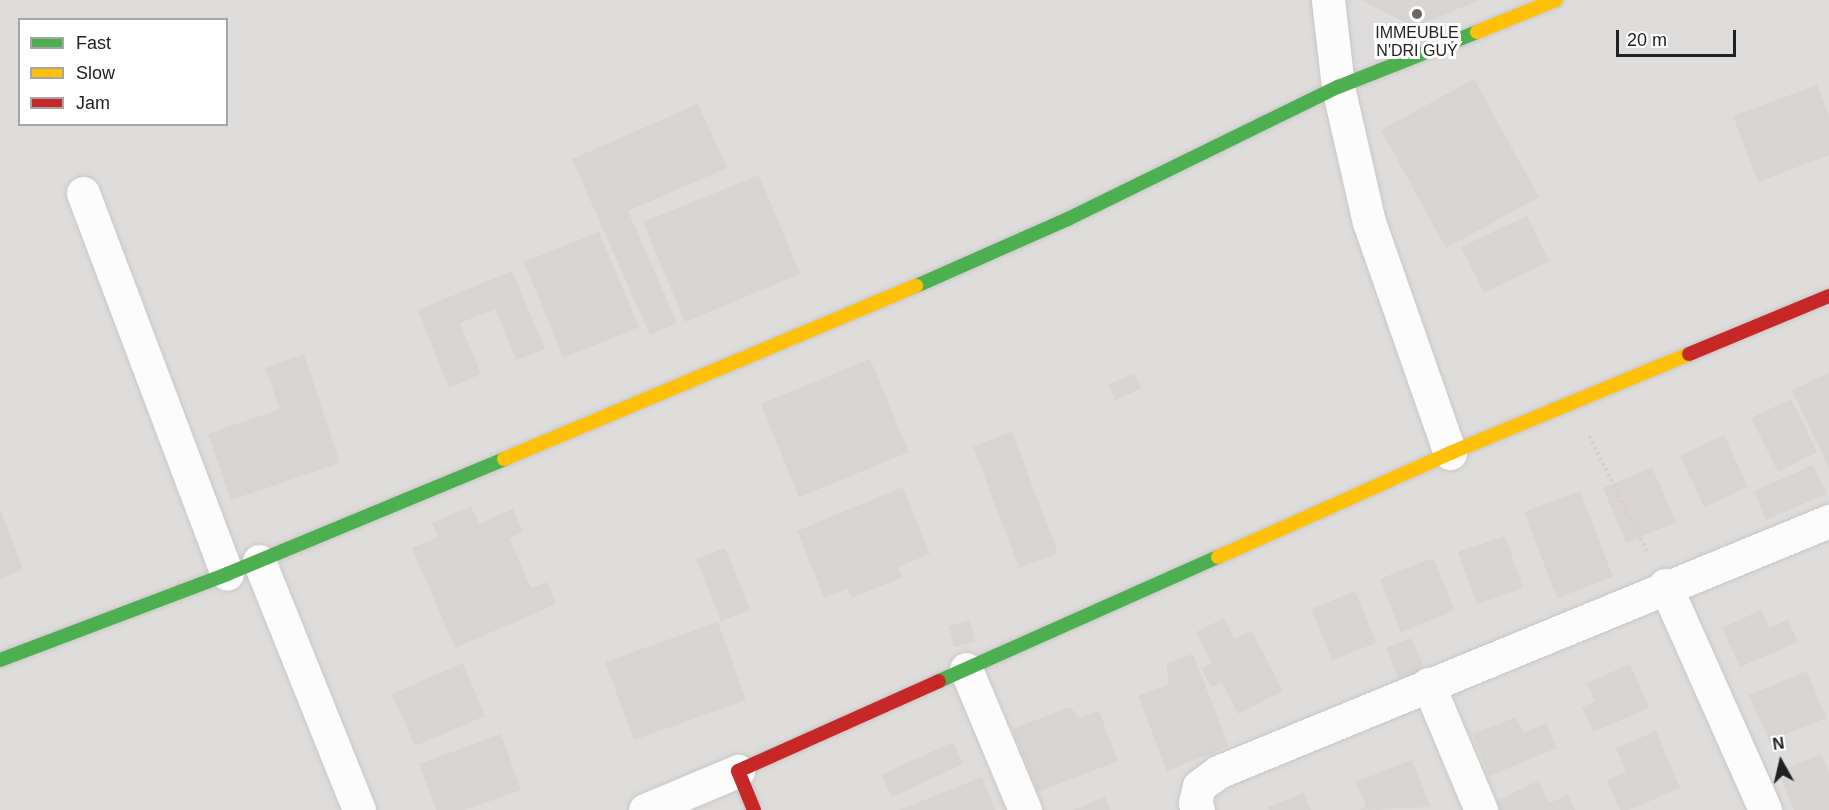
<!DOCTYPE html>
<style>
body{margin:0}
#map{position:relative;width:1829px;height:810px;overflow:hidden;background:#f0edea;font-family:Helvetica,sans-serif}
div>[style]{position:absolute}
.residential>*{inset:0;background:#dfdddb}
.building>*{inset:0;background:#d7d4d1}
.path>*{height:4px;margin-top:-2px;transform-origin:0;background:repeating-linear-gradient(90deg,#dccdcc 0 3px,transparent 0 6px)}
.roads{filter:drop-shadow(0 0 2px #c8c7c6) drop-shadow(0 0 2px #c8c7c6)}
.street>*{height:33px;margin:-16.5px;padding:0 16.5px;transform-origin:16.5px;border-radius:16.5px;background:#fdfcfc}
.fast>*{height:14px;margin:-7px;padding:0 7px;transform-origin:7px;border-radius:7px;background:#4caf50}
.slow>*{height:14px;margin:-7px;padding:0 7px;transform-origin:7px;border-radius:7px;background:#ffc107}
.jam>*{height:14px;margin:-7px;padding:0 7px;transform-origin:7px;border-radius:7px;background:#c62828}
.dots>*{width:16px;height:16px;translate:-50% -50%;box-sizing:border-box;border:3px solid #fff;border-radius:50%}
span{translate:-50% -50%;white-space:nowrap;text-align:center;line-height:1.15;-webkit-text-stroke:6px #fff;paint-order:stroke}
.poi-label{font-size:16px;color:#212121}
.legend{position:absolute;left:18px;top:18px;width:210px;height:108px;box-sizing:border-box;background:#fff;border:2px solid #a6a6a6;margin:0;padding:8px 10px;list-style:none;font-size:18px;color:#212121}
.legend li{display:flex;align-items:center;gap:12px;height:30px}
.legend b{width:30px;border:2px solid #a6a6a6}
.north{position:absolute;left:1751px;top:732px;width:60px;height:60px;-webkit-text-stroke:4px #fff;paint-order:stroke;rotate:352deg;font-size:16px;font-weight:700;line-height:24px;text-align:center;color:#212121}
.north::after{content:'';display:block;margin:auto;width:21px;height:27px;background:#212121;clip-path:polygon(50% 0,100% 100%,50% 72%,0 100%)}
.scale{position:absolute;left:1616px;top:30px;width:120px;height:27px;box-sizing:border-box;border:3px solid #212121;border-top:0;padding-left:8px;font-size:18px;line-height:21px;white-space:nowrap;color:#212121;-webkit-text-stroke:4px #fff;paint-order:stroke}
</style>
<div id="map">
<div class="residential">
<div style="clip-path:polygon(evenodd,0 0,1829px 0,1829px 810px,0 810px,0 0,20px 20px,226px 20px,226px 124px,20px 124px,20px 20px)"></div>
</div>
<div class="building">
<div style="clip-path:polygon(1362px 0,1480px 0,1413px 27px)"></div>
<div style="clip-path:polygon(1474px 79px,1539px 197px,1446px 248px,1381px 130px)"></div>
<div style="clip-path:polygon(1817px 85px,1829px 116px,1829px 155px,1758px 182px,1733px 116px)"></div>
<div style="clip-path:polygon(698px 104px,727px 168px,628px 211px,677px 323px,650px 335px,572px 159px)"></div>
<div style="clip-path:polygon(759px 175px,800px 274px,685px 322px,643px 222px)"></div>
<div style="clip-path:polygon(1527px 216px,1549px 261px,1484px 293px,1461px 247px)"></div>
<div style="clip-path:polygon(599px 232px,639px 327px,563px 358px,524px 262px)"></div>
<div style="clip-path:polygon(512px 271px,545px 349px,516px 360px,495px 309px,460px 323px,481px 374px,449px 388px,418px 310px)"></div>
<div style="clip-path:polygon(304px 354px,340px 463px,231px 500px,208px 434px,280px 409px,265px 368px)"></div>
<div style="clip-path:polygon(870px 359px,909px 452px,799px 497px,761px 404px)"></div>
<div style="clip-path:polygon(1829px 373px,1829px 468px,1792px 390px)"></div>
<div style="clip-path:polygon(1135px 374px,1141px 389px,1115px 400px,1108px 384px)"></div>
<div style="clip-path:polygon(1791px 399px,1817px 452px,1778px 472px,1751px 418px)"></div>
<div style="clip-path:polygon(1012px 432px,1058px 553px,1019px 568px,973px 446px)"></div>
<div style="clip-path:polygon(1724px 435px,1748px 487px,1704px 507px,1680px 456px)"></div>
<div style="clip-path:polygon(1813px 465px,1826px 494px,1766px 520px,1754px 491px)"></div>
<div style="clip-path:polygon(1652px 467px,1676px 522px,1626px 543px,1603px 488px)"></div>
<div style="clip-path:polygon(903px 487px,930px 554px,898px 567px,903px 577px,852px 598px,848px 588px,824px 598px,797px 531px)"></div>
<div style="clip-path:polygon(1580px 491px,1613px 577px,1557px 598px,1524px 512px)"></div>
<div style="clip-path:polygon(471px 506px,479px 524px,513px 509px,523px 532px,509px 538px,531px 588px,547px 582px,556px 604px,455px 648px,412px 548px,438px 537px,432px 523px)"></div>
<div style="clip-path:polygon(0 508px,23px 570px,0 579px)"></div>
<div style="clip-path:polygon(1505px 536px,1523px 588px,1477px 604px,1458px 552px)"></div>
<div style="clip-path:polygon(725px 548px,750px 610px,721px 621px,696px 559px)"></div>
<div style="clip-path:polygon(1433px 558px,1455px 610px,1401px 632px,1380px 579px)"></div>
<div style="clip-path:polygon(1355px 591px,1376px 643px,1332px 660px,1311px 609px)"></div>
<div style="clip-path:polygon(1761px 610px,1769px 628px,1788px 620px,1798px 642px,1740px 667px,1722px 628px)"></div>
<div style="clip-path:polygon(1224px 618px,1234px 639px,1252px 631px,1283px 691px,1238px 714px,1222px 682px,1211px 687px,1202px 669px,1212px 663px,1196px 632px)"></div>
<div style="clip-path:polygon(970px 620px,976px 642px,954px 647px,949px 626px)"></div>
<div style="clip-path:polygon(718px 622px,746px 700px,634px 740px,605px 662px)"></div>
<div style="clip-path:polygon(1411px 638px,1425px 669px,1399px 680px,1386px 648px)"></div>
<div style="clip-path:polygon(1193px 654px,1229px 746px,1167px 771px,1138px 696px,1168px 685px,1167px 663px)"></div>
<div style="clip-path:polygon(463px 663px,485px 716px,415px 746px,392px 694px)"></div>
<div style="clip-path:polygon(1630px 664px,1649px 708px,1593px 732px,1582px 707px,1595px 701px,1587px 683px)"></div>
<div style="clip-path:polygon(1807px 671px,1826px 718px,1769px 741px,1749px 695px)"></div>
<div style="clip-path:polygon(1070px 707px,1080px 718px,1099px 711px,1118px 761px,1038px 792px,1013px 729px)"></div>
<div style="clip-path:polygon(1516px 717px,1523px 733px,1546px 723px,1557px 748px,1489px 776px,1473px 734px)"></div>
<div style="clip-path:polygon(1656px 731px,1680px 788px,1629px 810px,1620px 810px,1607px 780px,1626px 772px,1616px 748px)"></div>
<div style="clip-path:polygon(501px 734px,521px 790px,465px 810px,436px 810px,419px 764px)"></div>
<div style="clip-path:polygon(953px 742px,963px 764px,892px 797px,881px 775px)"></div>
<div style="clip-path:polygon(1821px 754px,1829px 773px,1829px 810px,1794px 810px,1778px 772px)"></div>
<div style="clip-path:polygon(1412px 760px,1430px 807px,1359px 810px,1366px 807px,1356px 782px)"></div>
<div style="clip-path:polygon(982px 777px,995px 810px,899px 810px)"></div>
<div style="clip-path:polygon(1538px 781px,1549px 803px,1568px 795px,1575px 810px,1500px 810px,1496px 801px)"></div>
<div style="clip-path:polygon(1304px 793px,1311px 810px,1269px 810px,1268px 807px)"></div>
<div style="clip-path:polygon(1105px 797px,1110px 810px,1073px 810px)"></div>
</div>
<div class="path">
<div style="left:1589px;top:436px;width:131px;rotate:63.2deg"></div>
</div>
<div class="roads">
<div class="street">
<div style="left:1328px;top:0;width:88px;rotate:83.4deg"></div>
<div style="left:1338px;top:87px;width:139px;rotate:77.1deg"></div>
<div style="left:1369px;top:222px;width:245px;rotate:70.7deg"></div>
<div style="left:83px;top:193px;width:407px;rotate:69.3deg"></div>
<div style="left:259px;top:561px;width:268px;rotate:68.1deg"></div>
<div style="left:1665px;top:585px;width:246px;rotate:66deg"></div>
<div style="left:966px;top:669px;width:153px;rotate:67.3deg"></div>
<div style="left:1428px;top:684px;width:137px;rotate:67.2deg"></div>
<div style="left:645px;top:810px;width:101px;rotate:-22.8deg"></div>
<div style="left:1198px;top:810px;width:8px;rotate:-113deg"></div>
<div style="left:1195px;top:803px;width:17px;rotate:-77deg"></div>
<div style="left:1199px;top:786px;width:24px;rotate:-36deg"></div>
<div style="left:1218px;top:772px;width:661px;rotate:-22.33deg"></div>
</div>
<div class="fast">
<div style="left:916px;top:286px;width:166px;rotate:-23.8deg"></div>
<div style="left:1068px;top:219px;width:301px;rotate:-26.1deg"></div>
<div style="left:1338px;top:87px;width:149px;rotate:-21.6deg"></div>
<div style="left:0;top:660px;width:243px;rotate:-20.7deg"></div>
<div style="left:227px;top:574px;width:300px;rotate:-22.5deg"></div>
<div style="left:939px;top:681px;width:305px;rotate:-24deg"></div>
</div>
<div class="slow">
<div style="left:1477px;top:32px;width:85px;rotate:-22.1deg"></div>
<div style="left:504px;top:459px;width:447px;rotate:-22.8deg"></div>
<div style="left:1218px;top:557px;width:254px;rotate:-24.1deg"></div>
<div style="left:1450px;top:453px;width:259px;rotate:-22.5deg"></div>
</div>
<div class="jam">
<div style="left:1689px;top:354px;width:152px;rotate:-22.5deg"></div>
<div style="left:754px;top:810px;width:42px;rotate:-112.3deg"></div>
<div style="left:738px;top:771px;width:220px;rotate:-24.1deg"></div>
</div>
</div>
<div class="dots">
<div style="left:1417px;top:14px;background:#696867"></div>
</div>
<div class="poi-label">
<span style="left:1417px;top:42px">IMMEUBLE<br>N'DRI GUY</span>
</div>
<ul class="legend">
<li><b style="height:8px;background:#4caf50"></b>Fast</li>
<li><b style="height:8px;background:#ffc107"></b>Slow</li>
<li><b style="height:8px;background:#c62828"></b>Jam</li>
</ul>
<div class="north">N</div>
<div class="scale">20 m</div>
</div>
